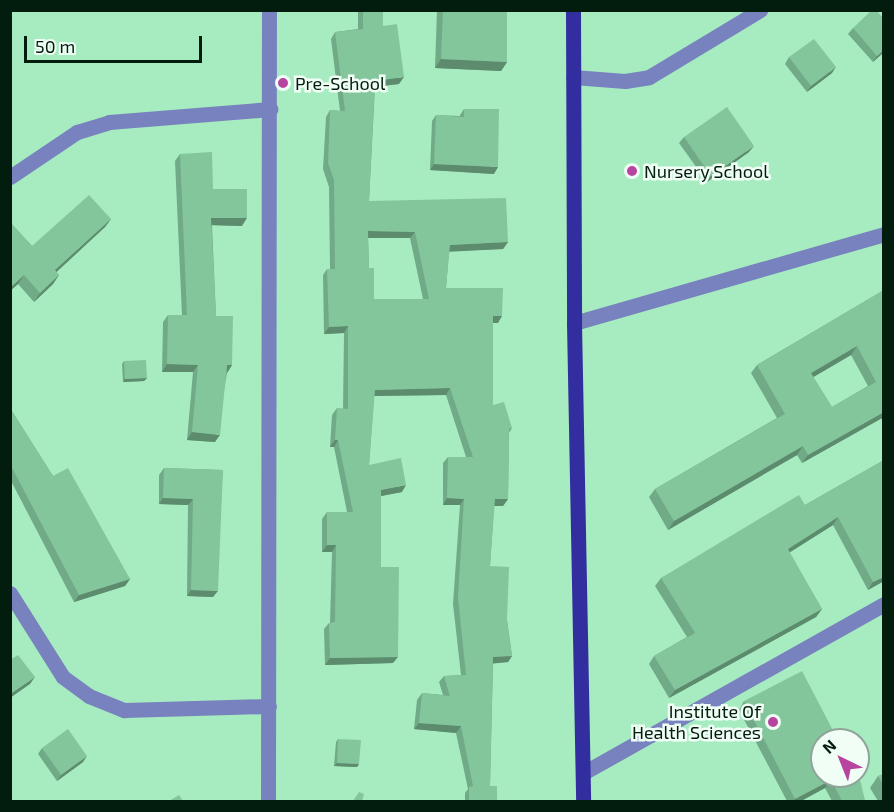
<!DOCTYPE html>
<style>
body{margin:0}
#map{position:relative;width:894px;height:812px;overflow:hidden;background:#a7ecc1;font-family:"Exo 2",sans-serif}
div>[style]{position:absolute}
.minor>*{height:15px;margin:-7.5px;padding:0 7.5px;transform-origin:7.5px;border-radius:7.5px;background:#7882be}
.major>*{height:15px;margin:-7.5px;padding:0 7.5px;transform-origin:7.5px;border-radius:7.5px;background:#332e9f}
.wall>*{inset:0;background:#71aa86}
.shaded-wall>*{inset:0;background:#5c8b6d}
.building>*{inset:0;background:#83c69c}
.dots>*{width:16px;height:16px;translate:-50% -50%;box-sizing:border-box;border:3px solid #f1fef5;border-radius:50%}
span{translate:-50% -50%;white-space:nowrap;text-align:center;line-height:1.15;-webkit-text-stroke:5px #f1fef5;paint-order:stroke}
.poi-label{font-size:18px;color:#021d0e}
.left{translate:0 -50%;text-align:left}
.right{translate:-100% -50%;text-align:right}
.frame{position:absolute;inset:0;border:12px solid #021d0e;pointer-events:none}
.north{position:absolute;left:810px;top:728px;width:60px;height:60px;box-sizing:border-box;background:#f1fef5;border:2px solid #91a499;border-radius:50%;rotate:317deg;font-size:16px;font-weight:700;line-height:24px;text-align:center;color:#021d0e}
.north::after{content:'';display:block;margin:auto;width:21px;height:27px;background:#b745a0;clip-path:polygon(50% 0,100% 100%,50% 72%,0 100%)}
.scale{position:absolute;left:24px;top:36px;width:178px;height:27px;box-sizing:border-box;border:3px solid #021d0e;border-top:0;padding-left:8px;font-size:18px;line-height:21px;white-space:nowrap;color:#021d0e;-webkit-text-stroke:4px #f1fef5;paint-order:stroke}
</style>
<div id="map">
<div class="minor">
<div style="left:573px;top:77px;width:52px;rotate:4.4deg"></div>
<div style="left:625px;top:81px;width:24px;rotate:-9deg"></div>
<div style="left:649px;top:77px;width:130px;rotate:-31.1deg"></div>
<div style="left:10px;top:177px;width:81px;rotate:-33.9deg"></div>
<div style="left:77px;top:132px;width:34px;rotate:-17deg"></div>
<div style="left:109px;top:122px;width:162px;rotate:-4.6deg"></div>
<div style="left:574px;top:323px;width:323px;rotate:-16deg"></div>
<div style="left:10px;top:593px;width:99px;rotate:57.8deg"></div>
<div style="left:63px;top:677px;width:32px;rotate:36deg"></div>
<div style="left:89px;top:696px;width:38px;rotate:22deg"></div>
<div style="left:124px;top:710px;width:145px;rotate:-1.6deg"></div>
<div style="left:583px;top:773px;width:345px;rotate:-29.3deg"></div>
<div style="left:268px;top:802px;width:792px;rotate:-89.93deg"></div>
</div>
<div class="major">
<div style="left:573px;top:10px;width:313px;rotate:89.8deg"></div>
<div style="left:574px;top:323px;width:479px;rotate:88.9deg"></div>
</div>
<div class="wall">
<div style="clip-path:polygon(evenodd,358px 10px,383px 10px,383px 26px,399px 84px,375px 87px,369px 201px,508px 242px,503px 249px,449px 251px,446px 288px,498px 323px,493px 323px,493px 405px,512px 428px,509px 433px,508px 499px,503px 506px,494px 506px,490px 566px,507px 620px,512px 656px,508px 662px,493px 663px,490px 786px,497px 801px,465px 801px,465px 793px,468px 789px,456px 733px,414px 729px,417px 700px,422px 693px,443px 695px,439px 682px,444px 676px,461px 675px,453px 604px,460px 505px,443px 505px,443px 463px,448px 457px,466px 457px,446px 395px,374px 396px,369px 465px,402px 492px,381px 496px,381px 567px,393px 663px,325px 665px,324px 629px,329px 623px,330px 623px,332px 552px,322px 552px,322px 519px,327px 512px,347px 512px,334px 447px,330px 447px,332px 415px,337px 408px,343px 409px,344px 333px,324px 334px,323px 275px,327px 269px,330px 269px,329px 187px,323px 169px,326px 117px,330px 110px,340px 111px,331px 39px,335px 32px,358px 29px,358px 10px,368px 238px,410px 238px,423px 299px,374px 299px,369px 268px,368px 238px)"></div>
<div style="clip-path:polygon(437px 10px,507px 10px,507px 62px,501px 71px,435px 68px)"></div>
<div style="clip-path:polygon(884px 19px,884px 52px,873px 62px,848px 34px,853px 28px)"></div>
<div style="clip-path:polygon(789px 57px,832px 73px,807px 92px,785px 64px)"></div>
<div style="clip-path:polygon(464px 109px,494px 174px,430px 170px,432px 121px,436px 115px,460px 116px,460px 115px)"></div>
<div style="clip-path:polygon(684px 137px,749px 152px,707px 182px,679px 143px)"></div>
<div style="clip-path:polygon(180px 154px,213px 189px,242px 226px,212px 225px,216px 316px,232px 365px,227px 373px,215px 442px,187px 440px,193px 372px,162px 372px,163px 322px,168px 315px,182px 315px,175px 161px)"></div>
<div style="clip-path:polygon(111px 219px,105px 227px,56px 272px,59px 275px,53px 284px,34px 302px,18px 284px,10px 291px,10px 222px,32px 246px)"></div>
<div style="clip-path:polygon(evenodd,884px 290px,884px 417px,802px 463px,797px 455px,668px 530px,649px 497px,655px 489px,777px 418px,751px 373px,757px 365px,884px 290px,851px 355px,868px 386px,832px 407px,813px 377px,851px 355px)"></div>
<div style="clip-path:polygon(124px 361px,147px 378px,144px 381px,123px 382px,122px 364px)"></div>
<div style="clip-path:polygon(10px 408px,53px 476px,130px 579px,125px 586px,74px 602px,10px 479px)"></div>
<div style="clip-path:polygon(884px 460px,884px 581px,868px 590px,833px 525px,789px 553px,822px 609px,816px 617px,669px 698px,649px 664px,654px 656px,687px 637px,655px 586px,661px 578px,805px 505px)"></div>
<div style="clip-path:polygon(164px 468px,223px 470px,213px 597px,187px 596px,188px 505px,159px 504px,159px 475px)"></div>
<div style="clip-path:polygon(744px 701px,857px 776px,865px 801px,832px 801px,825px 788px,801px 801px,787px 801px,739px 710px)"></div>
<div style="clip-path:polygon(338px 739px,359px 764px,357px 767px,334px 766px,336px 742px)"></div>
<div style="clip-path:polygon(42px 748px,83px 762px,57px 781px,38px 754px)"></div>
<div style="clip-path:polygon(884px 774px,884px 801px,878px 801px,870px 788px,878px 776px)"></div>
</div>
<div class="shaded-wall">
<div style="clip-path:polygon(884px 50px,884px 52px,873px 62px,877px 56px)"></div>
<div style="clip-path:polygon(441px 59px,507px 62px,501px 71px,435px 68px)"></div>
<div style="clip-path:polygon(836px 67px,832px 73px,807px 92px,811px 86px)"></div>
<div style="clip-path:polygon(404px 77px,399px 84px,371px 87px,375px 81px)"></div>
<div style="clip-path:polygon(754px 146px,749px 152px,707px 182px,711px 176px)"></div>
<div style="clip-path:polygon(434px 164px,498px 167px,494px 174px,430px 170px)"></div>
<div style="clip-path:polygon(211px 218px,247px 218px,242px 226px,206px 225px)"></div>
<div style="clip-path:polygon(111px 219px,105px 227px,49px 279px,55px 270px)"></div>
<div style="clip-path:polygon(368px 231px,415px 232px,410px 238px,364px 238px)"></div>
<div style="clip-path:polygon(508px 242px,503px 249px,445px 252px,450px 245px)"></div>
<div style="clip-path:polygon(24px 275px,18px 284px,10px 291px,10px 288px)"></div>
<div style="clip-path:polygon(59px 275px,53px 284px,34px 302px,40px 293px)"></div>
<div style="clip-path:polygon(493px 316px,502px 316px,498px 323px,488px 323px)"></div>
<div style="clip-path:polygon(348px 326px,344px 333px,324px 334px,329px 327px)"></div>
<div style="clip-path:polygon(857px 346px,851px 355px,805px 382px,811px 373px)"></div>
<div style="clip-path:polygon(167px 364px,198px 365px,193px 372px,162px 372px)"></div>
<div style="clip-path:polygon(227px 365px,232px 365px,227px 373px)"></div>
<div style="clip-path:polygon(147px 378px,144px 381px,123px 382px,125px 379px)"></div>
<div style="clip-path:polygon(450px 388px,446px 395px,370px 396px,375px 390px)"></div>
<div style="clip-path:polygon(884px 412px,884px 417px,802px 463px,808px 455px)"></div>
<div style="clip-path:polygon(192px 432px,220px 435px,215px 442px,187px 440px)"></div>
<div style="clip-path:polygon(335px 440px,338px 440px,334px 447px,330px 447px)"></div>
<div style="clip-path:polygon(803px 446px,797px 455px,668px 530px,674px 521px)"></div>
<div style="clip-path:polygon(406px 485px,402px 492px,376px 497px,381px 490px)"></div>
<div style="clip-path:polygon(163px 498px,193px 499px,188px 505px,159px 504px)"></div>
<div style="clip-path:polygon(447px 498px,464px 499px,460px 505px,443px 505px)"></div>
<div style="clip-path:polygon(495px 499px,508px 499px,503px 506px,490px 506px)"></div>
<div style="clip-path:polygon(838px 517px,833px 525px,782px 557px,788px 549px)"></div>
<div style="clip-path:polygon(327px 545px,336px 545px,332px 552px,322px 552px)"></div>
<div style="clip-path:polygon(884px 577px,884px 581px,868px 590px,873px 582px)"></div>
<div style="clip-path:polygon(130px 579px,125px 586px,74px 602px,79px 595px)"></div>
<div style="clip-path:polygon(191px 590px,218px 591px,213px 597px,187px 596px)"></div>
<div style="clip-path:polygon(822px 609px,816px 617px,669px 698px,675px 690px)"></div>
<div style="clip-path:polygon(512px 656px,508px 662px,489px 664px,493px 657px)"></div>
<div style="clip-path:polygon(398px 657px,393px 663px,325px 665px,330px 658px)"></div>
<div style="clip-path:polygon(35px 677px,30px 684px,10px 698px,10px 694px)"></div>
<div style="clip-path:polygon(419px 723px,461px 726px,456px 733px,414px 729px)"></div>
<div style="clip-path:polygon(87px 756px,83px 762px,57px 781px,61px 775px)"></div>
<div style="clip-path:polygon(337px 763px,359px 764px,357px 767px,334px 766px)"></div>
<div style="clip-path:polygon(831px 780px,825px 788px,801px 801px,794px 801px,795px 799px)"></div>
</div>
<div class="building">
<div style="clip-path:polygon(evenodd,363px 10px,383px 10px,383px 26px,397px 24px,404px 77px,375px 81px,369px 201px,506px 198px,508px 242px,450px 245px,446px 288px,503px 288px,502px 316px,493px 316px,493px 405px,504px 402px,512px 428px,509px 429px,508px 499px,495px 499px,490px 566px,509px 567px,507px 620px,512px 656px,493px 657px,490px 786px,497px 786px,497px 801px,469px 801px,469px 787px,473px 786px,461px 726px,419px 723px,422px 693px,450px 696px,444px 676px,466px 675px,458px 597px,464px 499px,447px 498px,448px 457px,473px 457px,450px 388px,375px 390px,369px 465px,401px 458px,406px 485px,381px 490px,381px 567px,399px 567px,398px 657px,330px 658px,329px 623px,335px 622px,336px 545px,327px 545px,327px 512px,353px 512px,338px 440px,335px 440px,337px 408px,348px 409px,348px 326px,329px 327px,327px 269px,335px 269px,334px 180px,328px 163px,330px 110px,345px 111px,335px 32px,363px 29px,363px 10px,368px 231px,415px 232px,429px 299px,374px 299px,374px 268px,369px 268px,368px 231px)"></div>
<div style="clip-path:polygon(443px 10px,507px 10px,507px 62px,441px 59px)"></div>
<div style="clip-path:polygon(872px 10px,876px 10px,884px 19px,884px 50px,877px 56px,853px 28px)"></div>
<div style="clip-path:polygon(814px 39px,836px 67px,811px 86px,789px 57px)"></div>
<div style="clip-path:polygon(727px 107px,754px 146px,711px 176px,684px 137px)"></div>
<div style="clip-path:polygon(464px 109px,499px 109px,498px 167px,434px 164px,436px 115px,464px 117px)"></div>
<div style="clip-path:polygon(212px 152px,213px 189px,247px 189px,247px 218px,211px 218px,216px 316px,233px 316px,232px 365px,227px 365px,220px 435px,192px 432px,198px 365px,167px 364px,168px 315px,187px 315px,180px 154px)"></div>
<div style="clip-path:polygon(89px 195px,111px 219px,55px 270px,59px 275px,40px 293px,24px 275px,10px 288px,10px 222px,32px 246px)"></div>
<div style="clip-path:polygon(evenodd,884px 290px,884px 412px,808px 455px,803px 446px,674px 521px,655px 489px,785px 414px,757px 365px,884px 290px,857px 346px,876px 382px,832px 407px,811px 373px,857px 346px)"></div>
<div style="clip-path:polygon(146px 360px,147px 378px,125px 379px,124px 361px)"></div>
<div style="clip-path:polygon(10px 408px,53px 476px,68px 468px,130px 579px,79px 595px,10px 464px)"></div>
<div style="clip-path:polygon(884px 460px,884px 577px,873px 582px,838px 517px,788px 549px,822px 609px,675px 690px,654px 656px,695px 633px,661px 578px,799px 495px,805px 505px)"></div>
<div style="clip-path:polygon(164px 468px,223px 470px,218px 591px,191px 590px,193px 499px,163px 498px)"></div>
<div style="clip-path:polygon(18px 655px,35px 677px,10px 694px,10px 660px)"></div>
<div style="clip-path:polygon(802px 671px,838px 740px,822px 740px,822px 776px,857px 776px,861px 783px,865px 801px,842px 801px,831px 780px,795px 799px,744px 701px)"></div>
<div style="clip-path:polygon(68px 729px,87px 756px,61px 775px,42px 748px)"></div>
<div style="clip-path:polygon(338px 739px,361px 740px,359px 764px,337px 763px)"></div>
<div style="clip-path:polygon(884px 774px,884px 786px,878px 776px)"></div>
<div style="clip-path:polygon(359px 792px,364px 794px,362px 801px,353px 801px)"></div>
<div style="clip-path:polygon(179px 795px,183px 801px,169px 801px)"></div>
</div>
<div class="dots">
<div style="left:283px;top:83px;background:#b745a0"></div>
<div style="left:632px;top:171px;background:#b745a0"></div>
<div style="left:773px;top:722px;background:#b745a0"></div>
</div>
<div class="poi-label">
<span class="left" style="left:295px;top:83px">Pre-School</span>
<span class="left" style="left:644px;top:171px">Nursery School</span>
<span class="right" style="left:761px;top:722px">Institute Of<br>Health Sciences</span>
</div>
<div class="frame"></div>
<div class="north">N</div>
<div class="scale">50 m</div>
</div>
